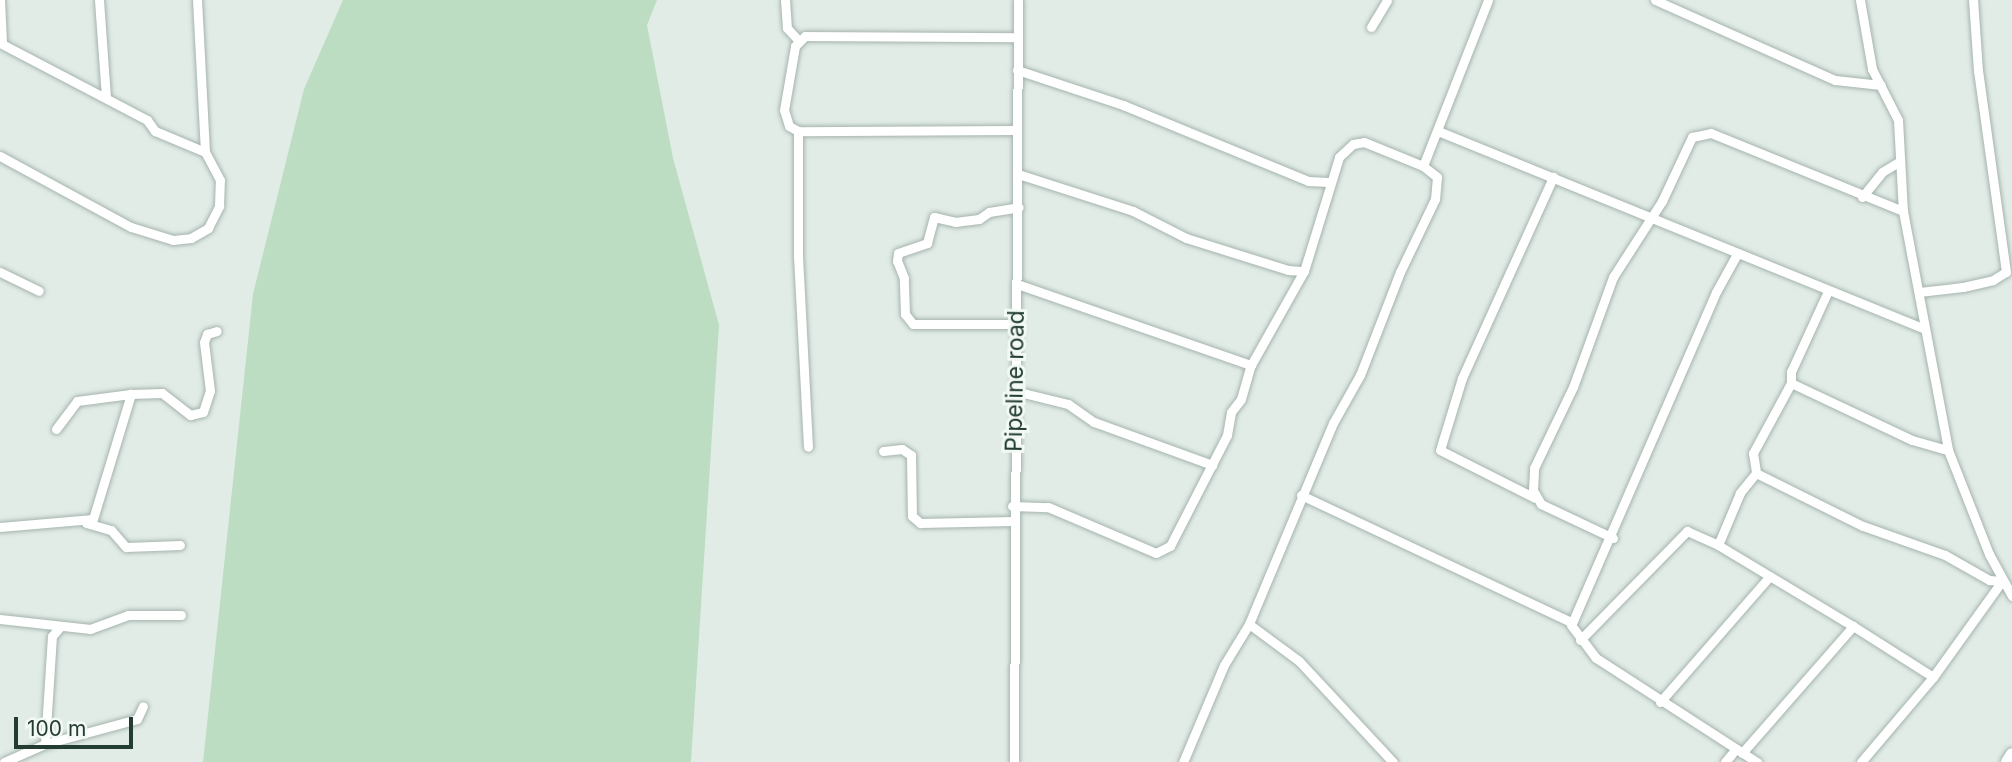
<!DOCTYPE html>
<style>
body{margin:0}
#map{position:relative;width:2012px;height:762px;overflow:hidden;background:#e2ece7;font-family:Inter,sans-serif}
div>[style]{position:absolute}
.green>*{inset:0;background:#bcddc2}
.roads{filter:drop-shadow(0 0 2px #a5b4ad) drop-shadow(0 0 2px #a5b4ad)}
.street>*{height:9px;margin:-4.5px;padding:0 4.5px;transform-origin:4.5px;border-radius:4.5px;background:#fff}
.secondary>*{height:12px;margin:-6px;padding:0 6px;transform-origin:6px;border-radius:6px;background:#fff}
span{translate:-50% -50%;white-space:nowrap;text-align:center;line-height:1.15;-webkit-text-stroke:6px #f3f9f5;paint-order:stroke}
.street-label{font-size:23px;color:#233d33}
.scale{position:absolute;left:14px;top:717px;width:119px;height:32px;box-sizing:border-box;border:4px solid #233d33;border-top:0;padding-left:9px;font-size:21px;line-height:24px;white-space:nowrap;color:#233d33;-webkit-text-stroke:5px #f3f9f5;paint-order:stroke}
</style>
<div id="map">
<div class="green">
<div style="clip-path:polygon(343px 0,657px 0,647px 25px,673px 158px,719px 325px,691px 762px,203px 762px,253px 294px,304px 89px)"></div>
</div>
<div class="roads">
<div class="street">
<div style="left:0;top:0;width:43px;rotate:87.3deg"></div>
<div style="left:99px;top:0;width:98px;rotate:85.9deg"></div>
<div style="left:785px;top:0;width:28px;rotate:86deg"></div>
<div style="left:787px;top:28px;width:16px;rotate:47deg"></div>
<div style="left:1655px;top:0;width:197px;rotate:24deg"></div>
<div style="left:1835px;top:80px;width:46px;rotate:6.2deg"></div>
<div style="left:1860px;top:0;width:70px;rotate:80.1deg"></div>
<div style="left:1872px;top:69px;width:57px;rotate:63deg"></div>
<div style="left:1898px;top:120px;width:91px;rotate:86.9deg"></div>
<div style="left:1903px;top:211px;width:243px;rotate:79.3deg"></div>
<div style="left:1948px;top:450px;width:112px;rotate:68.5deg"></div>
<div style="left:1989px;top:554px;width:48px;rotate:61.3deg"></div>
<div style="left:1371px;top:27px;width:31px;rotate:-59deg"></div>
<div style="left:0;top:43px;width:166px;rotate:27.6deg"></div>
<div style="left:147px;top:120px;width:14px;rotate:54deg"></div>
<div style="left:155px;top:131px;width:54px;rotate:22.8deg"></div>
<div style="left:1017px;top:70px;width:112px;rotate:18.3deg"></div>
<div style="left:1123px;top:105px;width:200px;rotate:22.3deg"></div>
<div style="left:1308px;top:181px;width:20px;rotate:3deg"></div>
<div style="left:1016px;top:130px;width:218px;rotate:179.7deg"></div>
<div style="left:798px;top:131px;width:10px;rotate:-151deg"></div>
<div style="left:789px;top:126px;width:17px;rotate:-107deg"></div>
<div style="left:784px;top:110px;width:65px;rotate:-80.2deg"></div>
<div style="left:795px;top:46px;width:14px;rotate:-45deg"></div>
<div style="left:805px;top:36px;width:212px;rotate:0.3deg"></div>
<div style="left:798px;top:131px;width:125px;rotate:90deg"></div>
<div style="left:798px;top:256px;width:191px;rotate:87deg"></div>
<div style="left:1438px;top:131px;width:526px;rotate:22.13deg"></div>
<div style="left:0;top:156px;width:149px;rotate:28.5deg"></div>
<div style="left:131px;top:227px;width:44px;rotate:17.2deg"></div>
<div style="left:173px;top:240px;width:18px;rotate:-6deg"></div>
<div style="left:191px;top:238px;width:20px;rotate:-30deg"></div>
<div style="left:208px;top:228px;width:25px;rotate:-63deg"></div>
<div style="left:219px;top:206px;width:26px;rotate:-88deg"></div>
<div style="left:220px;top:180px;width:32px;rotate:-118deg"></div>
<div style="left:205px;top:152px;width:152px;rotate:-93deg"></div>
<div style="left:1423px;top:166px;width:178px;rotate:-68.6deg"></div>
<div style="left:1018px;top:174px;width:121px;rotate:17.8deg"></div>
<div style="left:1133px;top:211px;width:59px;rotate:27deg"></div>
<div style="left:1186px;top:238px;width:107px;rotate:17.4deg"></div>
<div style="left:1288px;top:270px;width:16px;rotate:4deg"></div>
<div style="left:1862px;top:197px;width:32px;rotate:-51deg"></div>
<div style="left:1882px;top:172px;width:21px;rotate:-31deg"></div>
<div style="left:1737px;top:254px;width:43px;rotate:118.9deg"></div>
<div style="left:1716px;top:292px;width:363px;rotate:113.5deg"></div>
<div style="left:1571px;top:625px;width:41px;rotate:52.9deg"></div>
<div style="left:1596px;top:658px;width:192px;rotate:32.9deg"></div>
<div style="left:0;top:272px;width:43px;rotate:26deg"></div>
<div style="left:1017px;top:284px;width:248px;rotate:19.1deg"></div>
<div style="left:1828px;top:291px;width:89px;rotate:114.6deg"></div>
<div style="left:1791px;top:372px;width:11px;rotate:90deg"></div>
<div style="left:1791px;top:383px;width:80px;rotate:118.5deg"></div>
<div style="left:1753px;top:453px;width:20px;rotate:81deg"></div>
<div style="left:1756px;top:473px;width:119px;rotate:26.4deg"></div>
<div style="left:1863px;top:526px;width:87px;rotate:19.5deg"></div>
<div style="left:1945px;top:555px;width:51px;rotate:29.6deg"></div>
<div style="left:1989px;top:580px;width:13px;rotate:4deg"></div>
<div style="left:1919px;top:292px;width:44px;rotate:-6.5deg"></div>
<div style="left:1963px;top:287px;width:31px;rotate:-13deg"></div>
<div style="left:1993px;top:280px;width:15px;rotate:-32deg"></div>
<div style="left:2006px;top:272px;width:203px;rotate:-97.9deg"></div>
<div style="left:1978px;top:71px;width:71px;rotate:-94deg"></div>
<div style="left:1016px;top:324px;width:103px;rotate:180deg"></div>
<div style="left:913px;top:324px;width:13px;rotate:-129deg"></div>
<div style="left:905px;top:314px;width:36px;rotate:-92deg"></div>
<div style="left:904px;top:278px;width:18px;rotate:-112deg"></div>
<div style="left:897px;top:261px;width:8px;rotate:-83deg"></div>
<div style="left:898px;top:253px;width:31px;rotate:-19deg"></div>
<div style="left:927px;top:243px;width:27px;rotate:-75deg"></div>
<div style="left:934px;top:217px;width:22px;rotate:13deg"></div>
<div style="left:955px;top:222px;width:24px;rotate:-7deg"></div>
<div style="left:979px;top:219px;width:12px;rotate:-35deg"></div>
<div style="left:989px;top:212px;width:30px;rotate:-9deg"></div>
<div style="left:1791px;top:383px;width:134px;rotate:25.2deg"></div>
<div style="left:1912px;top:440px;width:37px;rotate:16deg"></div>
<div style="left:1015px;top:391px;width:55px;rotate:13.8deg"></div>
<div style="left:1068px;top:404px;width:32px;rotate:35deg"></div>
<div style="left:1094px;top:422px;width:126px;rotate:20deg"></div>
<div style="left:56px;top:429px;width:35px;rotate:-53deg"></div>
<div style="left:77px;top:401px;width:54px;rotate:-7.4deg"></div>
<div style="left:131px;top:394px;width:31px;rotate:-2deg"></div>
<div style="left:162px;top:393px;width:36px;rotate:38deg"></div>
<div style="left:190px;top:415px;width:13px;rotate:-13deg"></div>
<div style="left:203px;top:412px;width:22px;rotate:-72deg"></div>
<div style="left:210px;top:391px;width:49px;rotate:-97deg"></div>
<div style="left:204px;top:342px;width:9px;rotate:-69deg"></div>
<div style="left:207px;top:334px;width:10px;rotate:-17deg"></div>
<div style="left:883px;top:451px;width:19px;rotate:-6deg"></div>
<div style="left:902px;top:449px;width:11px;rotate:34deg"></div>
<div style="left:911px;top:455px;width:61px;rotate:89.1deg"></div>
<div style="left:912px;top:516px;width:11px;rotate:41deg"></div>
<div style="left:920px;top:523px;width:93px;rotate:-1.2deg"></div>
<div style="left:1756px;top:473px;width:26px;rotate:129deg"></div>
<div style="left:1740px;top:493px;width:56px;rotate:112.9deg"></div>
<div style="left:1718px;top:545px;width:157px;rotate:31deg"></div>
<div style="left:1301px;top:495px;width:298px;rotate:25.2deg"></div>
<div style="left:1535px;top:498px;width:106px;rotate:-153.2deg"></div>
<div style="left:1440px;top:450px;width:75px;rotate:-73deg"></div>
<div style="left:1462px;top:378px;width:221px;rotate:-65.6deg"></div>
<div style="left:1012px;top:506px;width:36px;rotate:2deg"></div>
<div style="left:1048px;top:507px;width:117px;rotate:23.1deg"></div>
<div style="left:1156px;top:553px;width:16px;rotate:-27deg"></div>
<div style="left:1170px;top:546px;width:125px;rotate:-62.8deg"></div>
<div style="left:1227px;top:435px;width:23px;rotate:-80deg"></div>
<div style="left:1231px;top:412px;width:16px;rotate:-52deg"></div>
<div style="left:1241px;top:399px;width:35px;rotate:-74deg"></div>
<div style="left:1251px;top:365px;width:108px;rotate:-60.6deg"></div>
<div style="left:1304px;top:271px;width:119px;rotate:-72.9deg"></div>
<div style="left:1339px;top:157px;width:19px;rotate:-43deg"></div>
<div style="left:1353px;top:144px;width:11px;rotate:-10deg"></div>
<div style="left:1364px;top:142px;width:64px;rotate:22.1deg"></div>
<div style="left:1423px;top:166px;width:18px;rotate:38deg"></div>
<div style="left:1437px;top:177px;width:22px;rotate:95deg"></div>
<div style="left:1435px;top:199px;width:81px;rotate:115.6deg"></div>
<div style="left:1400px;top:272px;width:110px;rotate:111.2deg"></div>
<div style="left:1360px;top:375px;width:55px;rotate:119.4deg"></div>
<div style="left:1333px;top:423px;width:218px;rotate:112.7deg"></div>
<div style="left:1249px;top:624px;width:48px;rotate:121.4deg"></div>
<div style="left:1224px;top:665px;width:105px;rotate:112.9deg"></div>
<div style="left:86px;top:523px;width:26px;rotate:16deg"></div>
<div style="left:111px;top:530px;width:23px;rotate:49deg"></div>
<div style="left:126px;top:547px;width:54px;rotate:-2.1deg"></div>
<div style="left:0;top:527px;width:93px;rotate:-4.9deg"></div>
<div style="left:93px;top:519px;width:131px;rotate:-73.1deg"></div>
<div style="left:1613px;top:538px;width:80px;rotate:-154.7deg"></div>
<div style="left:1541px;top:504px;width:16px;rotate:-120deg"></div>
<div style="left:1533px;top:490px;width:22px;rotate:-87deg"></div>
<div style="left:1534px;top:468px;width:90px;rotate:-64.3deg"></div>
<div style="left:1573px;top:387px;width:117px;rotate:-70deg"></div>
<div style="left:1613px;top:277px;width:90px;rotate:-57.2deg"></div>
<div style="left:1662px;top:201px;width:71px;rotate:-64.9deg"></div>
<div style="left:1692px;top:137px;width:19px;rotate:-12deg"></div>
<div style="left:1711px;top:133px;width:207px;rotate:22.1deg"></div>
<div style="left:0;top:619px;width:91px;rotate:6.3deg"></div>
<div style="left:90px;top:629px;width:40px;rotate:-20.2deg"></div>
<div style="left:128px;top:615px;width:53px"></div>
<div style="left:1249px;top:624px;width:62px;rotate:36.5deg"></div>
<div style="left:1299px;top:661px;width:138px;rotate:47.1deg"></div>
<div style="left:1580px;top:640px;width:153px;rotate:-45.5deg"></div>
<div style="left:1687px;top:531px;width:34px;rotate:24deg"></div>
<div style="left:1660px;top:702px;width:167px;rotate:-48.9deg"></div>
<div style="left:45px;top:744px;width:108px;rotate:-86.3deg"></div>
<div style="left:52px;top:636px;width:13px;rotate:-48deg"></div>
<div style="left:1742px;top:753px;width:169px;rotate:-48.8deg"></div>
<div style="left:1853px;top:626px;width:95px;rotate:32.5deg"></div>
<div style="left:1933px;top:677px;width:118px;rotate:-54.3deg"></div>
<div style="left:4px;top:762px;width:45px;rotate:-23.7deg"></div>
<div style="left:45px;top:744px;width:95px;rotate:-15.2deg"></div>
<div style="left:137px;top:719px;width:14px;rotate:-65deg"></div>
<div style="left:1014px;top:762px;width:762px;rotate:-89.7deg"></div>
<div style="left:1725px;top:762px;width:17px;rotate:-50deg"></div>
<div style="left:1861px;top:762px;width:111px;rotate:-49.7deg"></div>
</div>
<div class="secondary">
<div style="left:2007px;top:762px;width:9px;rotate:-58deg"></div>
</div>
</div>
<div class="street-label">
<span style="left:1015px;top:381px;rotate:-89deg">Pipeline road</span>
</div>
<div class="scale">100 m</div>
</div>
